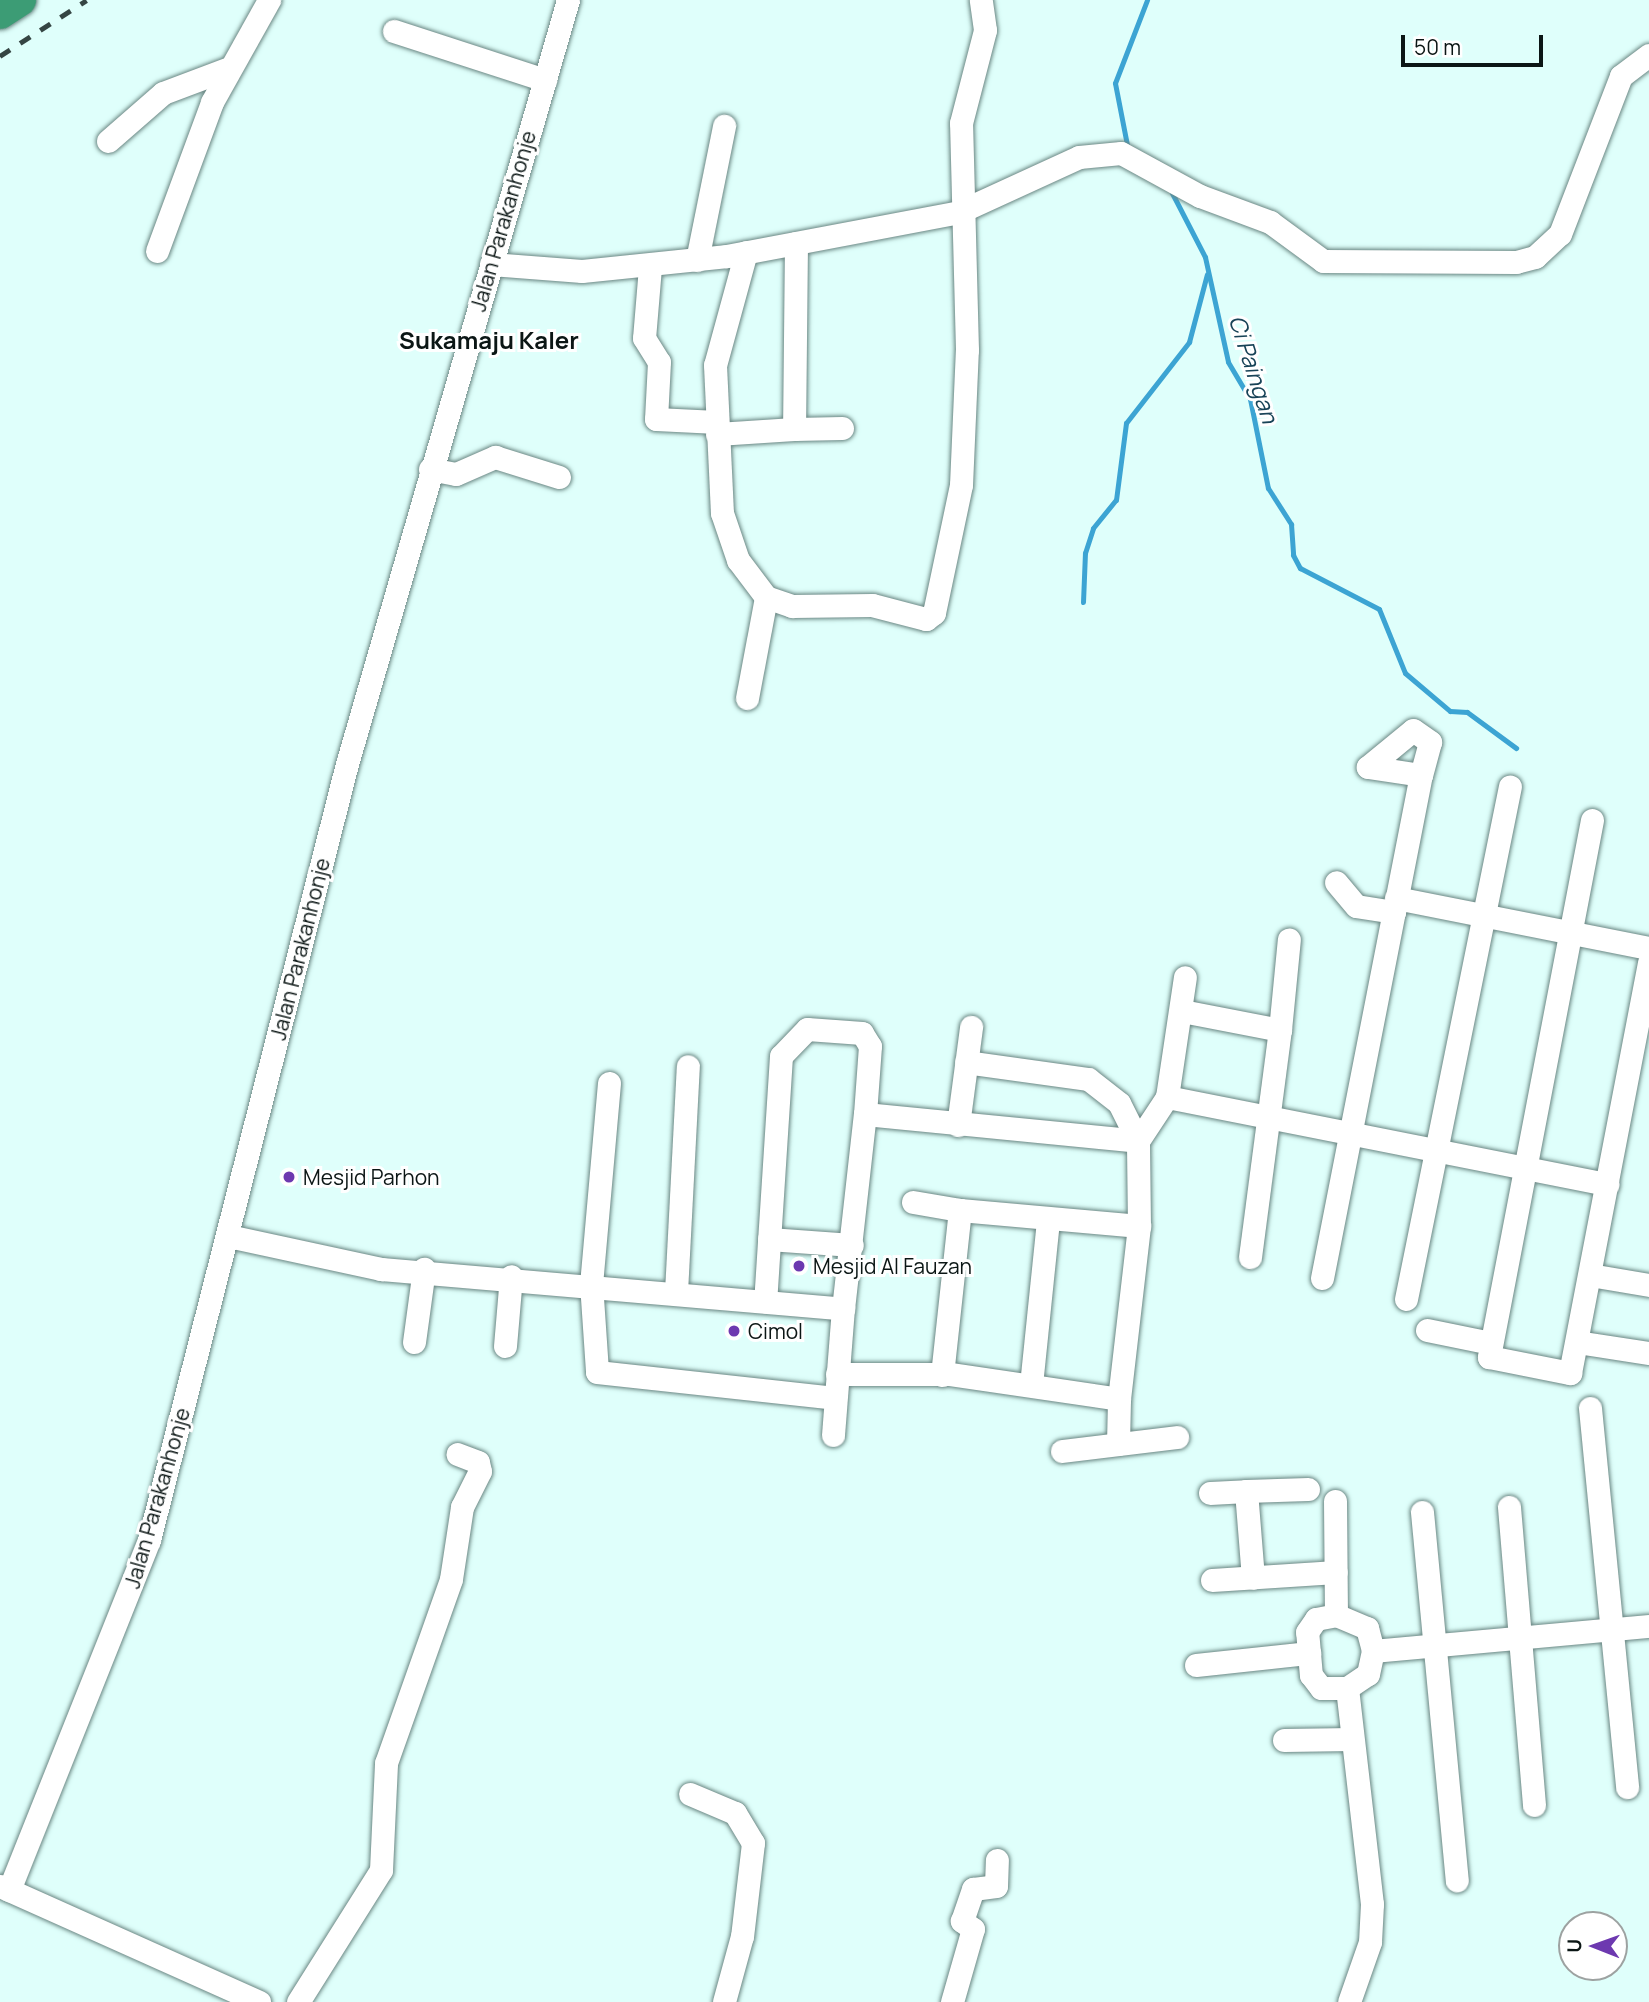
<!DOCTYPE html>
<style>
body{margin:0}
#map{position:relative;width:1649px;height:2002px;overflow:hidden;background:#dffffb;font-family:Manrope,sans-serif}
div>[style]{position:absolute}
.stream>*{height:5px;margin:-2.5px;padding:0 2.5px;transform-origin:2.5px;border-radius:2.5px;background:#3ca4d3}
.roads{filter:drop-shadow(0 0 2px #6a8783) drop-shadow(0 0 2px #6a8783)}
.minor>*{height:23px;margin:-11.5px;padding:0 11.5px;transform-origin:11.5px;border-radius:11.5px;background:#fff}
.highway>*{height:32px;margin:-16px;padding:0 16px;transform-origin:16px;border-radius:16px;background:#3c9c75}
.rail>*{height:5px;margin-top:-2.5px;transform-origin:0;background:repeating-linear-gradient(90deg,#354543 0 12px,transparent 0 24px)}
.dots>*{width:19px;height:19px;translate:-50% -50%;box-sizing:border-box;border:4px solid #fff;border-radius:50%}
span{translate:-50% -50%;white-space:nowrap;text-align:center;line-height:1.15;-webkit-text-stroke:6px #fff;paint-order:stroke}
.street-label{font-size:21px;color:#0b1615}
.poi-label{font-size:21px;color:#0b1615}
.left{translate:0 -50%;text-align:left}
.water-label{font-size:23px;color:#174357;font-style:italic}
.quarter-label{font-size:24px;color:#0b1615;font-weight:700}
.north{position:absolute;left:1558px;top:1911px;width:70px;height:70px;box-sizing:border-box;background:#fff;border:2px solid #9da2a1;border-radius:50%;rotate:271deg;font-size:19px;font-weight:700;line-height:28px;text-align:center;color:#0b1615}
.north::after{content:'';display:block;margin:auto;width:24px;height:32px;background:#6d39b0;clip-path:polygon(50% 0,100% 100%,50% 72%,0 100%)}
.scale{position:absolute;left:1401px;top:35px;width:142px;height:32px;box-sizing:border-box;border:4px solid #0b1615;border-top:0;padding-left:9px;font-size:21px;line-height:24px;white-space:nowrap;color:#0b1615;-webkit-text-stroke:5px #fff;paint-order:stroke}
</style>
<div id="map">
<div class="stream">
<div style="left:1128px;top:150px;width:68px;rotate:-101deg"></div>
<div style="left:1115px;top:83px;width:89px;rotate:-68.9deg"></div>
<div style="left:1172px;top:193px;width:72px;rotate:62.7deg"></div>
<div style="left:1205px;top:257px;width:107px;rotate:77.6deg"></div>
<div style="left:1228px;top:362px;width:43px;rotate:59.3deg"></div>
<div style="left:1250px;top:399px;width:91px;rotate:78.6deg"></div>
<div style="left:1268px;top:488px;width:43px;rotate:57.4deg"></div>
<div style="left:1291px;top:524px;width:31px;rotate:86deg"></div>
<div style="left:1293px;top:555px;width:15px;rotate:62deg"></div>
<div style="left:1300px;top:568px;width:89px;rotate:27.4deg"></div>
<div style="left:1379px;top:609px;width:69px;rotate:67.9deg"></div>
<div style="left:1405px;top:673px;width:59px;rotate:40.2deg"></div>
<div style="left:1450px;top:711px;width:17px;rotate:3deg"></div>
<div style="left:1467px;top:712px;width:61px;rotate:36.3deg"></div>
<div style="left:1083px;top:602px;width:49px;rotate:-87.7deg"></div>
<div style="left:1085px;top:553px;width:26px;rotate:-72deg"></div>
<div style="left:1093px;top:528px;width:36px;rotate:-51deg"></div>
<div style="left:1116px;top:500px;width:78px;rotate:-82.6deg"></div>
<div style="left:1126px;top:423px;width:103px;rotate:-52.1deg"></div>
<div style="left:1189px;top:342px;width:70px;rotate:-75.2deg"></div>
</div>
<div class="roads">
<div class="minor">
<div style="left:394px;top:31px;width:159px;rotate:18deg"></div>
<div style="left:108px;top:141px;width:73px;rotate:-41.1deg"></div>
<div style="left:163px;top:93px;width:68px;rotate:-20.6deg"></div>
<div style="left:796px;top:243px;width:186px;rotate:90.6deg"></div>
<div style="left:794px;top:429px;width:48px;rotate:-1.2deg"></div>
<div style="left:157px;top:251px;width:159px;rotate:-69.7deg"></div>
<div style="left:212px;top:102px;width:117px;rotate:-60.8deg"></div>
<div style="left:746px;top:252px;width:117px;rotate:105.3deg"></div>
<div style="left:715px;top:365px;width:148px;rotate:87.3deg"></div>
<div style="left:722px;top:513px;width:50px;rotate:71.2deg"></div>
<div style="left:738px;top:560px;width:46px;rotate:52.9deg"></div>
<div style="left:766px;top:597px;width:28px;rotate:19deg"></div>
<div style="left:792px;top:606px;width:80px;rotate:-0.7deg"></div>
<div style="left:872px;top:605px;width:56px;rotate:14.5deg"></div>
<div style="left:926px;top:619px;width:10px;rotate:-37deg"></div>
<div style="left:934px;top:613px;width:131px;rotate:-78.1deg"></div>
<div style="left:961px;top:485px;width:135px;rotate:-87.5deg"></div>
<div style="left:967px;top:350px;width:227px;rotate:-91.5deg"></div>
<div style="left:961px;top:123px;width:96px;rotate:-75.5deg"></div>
<div style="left:985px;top:30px;width:30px;rotate:-98deg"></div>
<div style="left:697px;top:260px;width:137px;rotate:-78.6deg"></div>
<div style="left:491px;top:264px;width:91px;rotate:4.4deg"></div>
<div style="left:582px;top:271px;width:146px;rotate:-5.9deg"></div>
<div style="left:727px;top:256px;width:236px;rotate:-10.7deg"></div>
<div style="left:959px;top:212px;width:132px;rotate:-24.6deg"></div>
<div style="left:1079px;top:157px;width:42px;rotate:-5.4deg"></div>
<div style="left:1121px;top:153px;width:90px;rotate:28.6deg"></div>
<div style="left:1200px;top:196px;width:75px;rotate:20.4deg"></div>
<div style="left:1270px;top:222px;width:66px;rotate:36.3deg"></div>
<div style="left:1323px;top:261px;width:193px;rotate:0.3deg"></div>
<div style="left:1516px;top:262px;width:20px;rotate:-15deg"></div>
<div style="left:1535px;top:257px;width:34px;rotate:-43deg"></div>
<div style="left:1560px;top:234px;width:169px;rotate:-68.9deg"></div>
<div style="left:1621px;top:76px;width:35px;rotate:-37deg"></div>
<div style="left:650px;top:267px;width:71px;rotate:94.8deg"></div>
<div style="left:644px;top:338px;width:28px;rotate:58deg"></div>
<div style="left:659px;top:362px;width:57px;rotate:93deg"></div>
<div style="left:656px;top:419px;width:61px;rotate:2.8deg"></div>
<div style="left:717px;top:434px;width:77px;rotate:-3.7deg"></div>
<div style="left:430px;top:469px;width:26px;rotate:11deg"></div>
<div style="left:456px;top:474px;width:43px;rotate:-23.6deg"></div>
<div style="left:495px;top:457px;width:67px;rotate:17.4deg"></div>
<div style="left:747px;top:698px;width:103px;rotate:-79.3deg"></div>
<div style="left:1592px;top:820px;width:547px;rotate:100.86deg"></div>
<div style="left:1489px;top:1357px;width:83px;rotate:11.2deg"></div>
<div style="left:1570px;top:1373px;width:418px;rotate:-79.1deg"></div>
<div style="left:1396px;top:898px;width:258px;rotate:11.2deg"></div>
<div style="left:1394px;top:912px;width:140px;rotate:-78.9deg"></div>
<div style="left:1421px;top:775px;width:54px;rotate:-171.4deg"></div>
<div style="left:1368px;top:767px;width:58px;rotate:-39.4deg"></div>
<div style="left:1413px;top:730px;width:21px;rotate:35deg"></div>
<div style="left:1430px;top:742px;width:34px;rotate:105deg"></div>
<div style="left:1182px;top:1011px;width:100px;rotate:11deg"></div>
<div style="left:1280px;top:1030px;width:91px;rotate:-84.4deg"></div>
<div style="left:609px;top:1083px;width:201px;rotate:95.1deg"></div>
<div style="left:591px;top:1283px;width:89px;rotate:86.1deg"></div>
<div style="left:597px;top:1372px;width:239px;rotate:6.2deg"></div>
<div style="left:1167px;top:1097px;width:121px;rotate:-81.5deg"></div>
<div style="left:865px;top:1114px;width:274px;rotate:5.6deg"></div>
<div style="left:1138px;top:1141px;width:53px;rotate:-56.6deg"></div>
<div style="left:1167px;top:1097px;width:449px;rotate:11.2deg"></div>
<div style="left:958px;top:1125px;width:99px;rotate:-82.4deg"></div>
<div style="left:913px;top:1202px;width:48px;rotate:9.7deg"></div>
<div style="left:228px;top:1236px;width:157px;rotate:12.2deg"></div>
<div style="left:381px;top:1269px;width:464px;rotate:4.9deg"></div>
<div style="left:843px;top:1309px;width:196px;rotate:-83.6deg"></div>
<div style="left:865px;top:1114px;width:68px;rotate:-85.8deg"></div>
<div style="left:870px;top:1046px;width:15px;rotate:-122deg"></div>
<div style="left:862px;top:1033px;width:55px;rotate:-175.8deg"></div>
<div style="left:807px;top:1029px;width:37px;rotate:134deg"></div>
<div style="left:781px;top:1056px;width:246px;rotate:93.7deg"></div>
<div style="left:769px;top:1239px;width:83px;rotate:4.1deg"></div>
<div style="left:1250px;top:1257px;width:229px;rotate:-82.5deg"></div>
<div style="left:1590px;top:1275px;width:60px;rotate:9.6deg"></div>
<div style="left:1322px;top:1278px;width:373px;rotate:-78.9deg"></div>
<div style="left:1394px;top:912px;width:38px;rotate:-171deg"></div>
<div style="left:1356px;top:906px;width:31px;rotate:-130deg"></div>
<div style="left:676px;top:1292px;width:226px;rotate:-87deg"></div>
<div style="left:1406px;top:1299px;width:523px;rotate:-78.54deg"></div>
<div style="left:1427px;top:1330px;width:65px;rotate:11.5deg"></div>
<div style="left:414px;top:1342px;width:74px;rotate:-82.2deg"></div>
<div style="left:1577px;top:1342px;width:73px;rotate:8.7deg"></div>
<div style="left:505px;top:1346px;width:70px;rotate:-85.1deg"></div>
<div style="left:837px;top:1374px;width:113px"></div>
<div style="left:950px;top:1374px;width:171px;rotate:8.4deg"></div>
<div style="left:1119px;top:1399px;width:174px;rotate:-83.4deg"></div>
<div style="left:1139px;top:1226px;width:85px;rotate:-90.7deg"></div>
<div style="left:1138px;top:1141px;width:42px;rotate:-116.6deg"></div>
<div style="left:1119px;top:1103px;width:39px;rotate:-142deg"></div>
<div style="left:1088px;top:1079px;width:123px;rotate:-172.1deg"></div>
<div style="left:942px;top:1375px;width:166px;rotate:-83.8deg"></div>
<div style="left:960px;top:1210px;width:180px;rotate:5.1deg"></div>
<div style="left:1031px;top:1385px;width:166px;rotate:-84.1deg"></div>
<div style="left:1590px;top:1408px;width:381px;rotate:84.4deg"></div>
<div style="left:833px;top:1435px;width:126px;rotate:-85.5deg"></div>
<div style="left:1118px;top:1444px;width:45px;rotate:-88.7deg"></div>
<div style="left:1062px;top:1451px;width:116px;rotate:-6.9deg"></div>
<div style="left:1246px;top:1491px;width:62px;rotate:-1.8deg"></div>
<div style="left:1210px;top:1493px;width:36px;rotate:-3deg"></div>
<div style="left:1246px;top:1491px;width:87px;rotate:85.4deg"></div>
<div style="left:1335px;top:1501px;width:114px;rotate:89.5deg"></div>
<div style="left:1509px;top:1507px;width:299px;rotate:85.2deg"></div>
<div style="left:1422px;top:1512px;width:370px;rotate:84.6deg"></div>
<div style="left:1212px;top:1580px;width:124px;rotate:-3.7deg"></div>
<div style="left:1309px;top:1653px;width:21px;rotate:-95deg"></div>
<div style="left:1307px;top:1632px;width:16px;rotate:-55deg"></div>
<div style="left:1316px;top:1619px;width:20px;rotate:-11deg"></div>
<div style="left:1336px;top:1615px;width:34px;rotate:23deg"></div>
<div style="left:1367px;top:1628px;width:24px;rotate:75deg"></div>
<div style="left:1196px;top:1665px;width:114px;rotate:-6.1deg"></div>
<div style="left:1309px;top:1653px;width:22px;rotate:85deg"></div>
<div style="left:1311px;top:1675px;width:16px;rotate:52deg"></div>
<div style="left:1321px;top:1688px;width:26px"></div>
<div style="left:1284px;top:1740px;width:68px;rotate:-0.8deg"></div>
<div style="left:690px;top:1794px;width:49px;rotate:22.9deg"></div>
<div style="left:735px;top:1813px;width:35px;rotate:59deg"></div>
<div style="left:753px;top:1843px;width:94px;rotate:96.7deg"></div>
<div style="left:742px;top:1936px;width:68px;rotate:105.3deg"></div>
<div style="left:0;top:1886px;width:284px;rotate:24.1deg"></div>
<div style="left:9px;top:1890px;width:377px;rotate:-68.2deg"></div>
<div style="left:149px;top:1540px;width:801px;rotate:-75.69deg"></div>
<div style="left:347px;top:764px;width:795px;rotate:-73.87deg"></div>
<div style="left:298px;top:2002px;width:156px;rotate:-57.8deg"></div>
<div style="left:381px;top:1870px;width:107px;rotate:-87.3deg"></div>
<div style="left:386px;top:1763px;width:195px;rotate:-70.5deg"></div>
<div style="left:451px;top:1579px;width:73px;rotate:-81.3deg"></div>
<div style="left:462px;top:1507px;width:40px;rotate:-63.4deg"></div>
<div style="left:480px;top:1471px;width:9px;rotate:-103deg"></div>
<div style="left:478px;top:1462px;width:22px;rotate:-159deg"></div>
<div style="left:952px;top:2002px;width:76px;rotate:-74deg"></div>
<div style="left:973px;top:1929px;width:14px;rotate:-144deg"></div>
<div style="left:962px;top:1921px;width:34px;rotate:-71deg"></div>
<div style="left:973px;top:1889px;width:23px;rotate:-7deg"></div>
<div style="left:996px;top:1886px;width:26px;rotate:-88deg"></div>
<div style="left:1349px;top:2002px;width:64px;rotate:-70.7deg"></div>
<div style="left:1370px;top:1942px;width:38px;rotate:-87deg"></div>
<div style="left:1372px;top:1904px;width:217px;rotate:-96.6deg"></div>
<div style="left:1347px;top:1688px;width:25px;rotate:-34deg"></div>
<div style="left:1368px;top:1674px;width:24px;rotate:-78deg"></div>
<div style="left:1373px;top:1651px;width:277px;rotate:-5.2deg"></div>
</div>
<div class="highway">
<div style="left:0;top:13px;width:24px;rotate:-33deg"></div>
</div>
</div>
<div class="rail">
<div style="left:0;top:56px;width:103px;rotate:-32.8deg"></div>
</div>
<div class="dots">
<div style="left:289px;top:1177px;background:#6d39b0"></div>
<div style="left:799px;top:1266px;background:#6d39b0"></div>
<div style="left:734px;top:1331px;background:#6d39b0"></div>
</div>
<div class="street-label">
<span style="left:503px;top:221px;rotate:-74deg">Jalan Parakanhonje</span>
<span style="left:300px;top:949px;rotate:-76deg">Jalan Parakanhonje</span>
<span style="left:157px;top:1498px;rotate:-74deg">Jalan Parakanhonje</span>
</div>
<div class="poi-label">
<span class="left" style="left:303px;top:1177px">Mesjid Parhon</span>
<span class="left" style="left:813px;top:1266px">Mesjid Al Fauzan</span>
<span class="left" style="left:748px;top:1331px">Cimol</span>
</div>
<div class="water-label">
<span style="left:1254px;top:369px;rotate:72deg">Ci Paingan</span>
</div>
<div class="quarter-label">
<span style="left:489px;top:340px">Sukamaju Kaler</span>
</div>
<div class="north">U</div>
<div class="scale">50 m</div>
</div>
